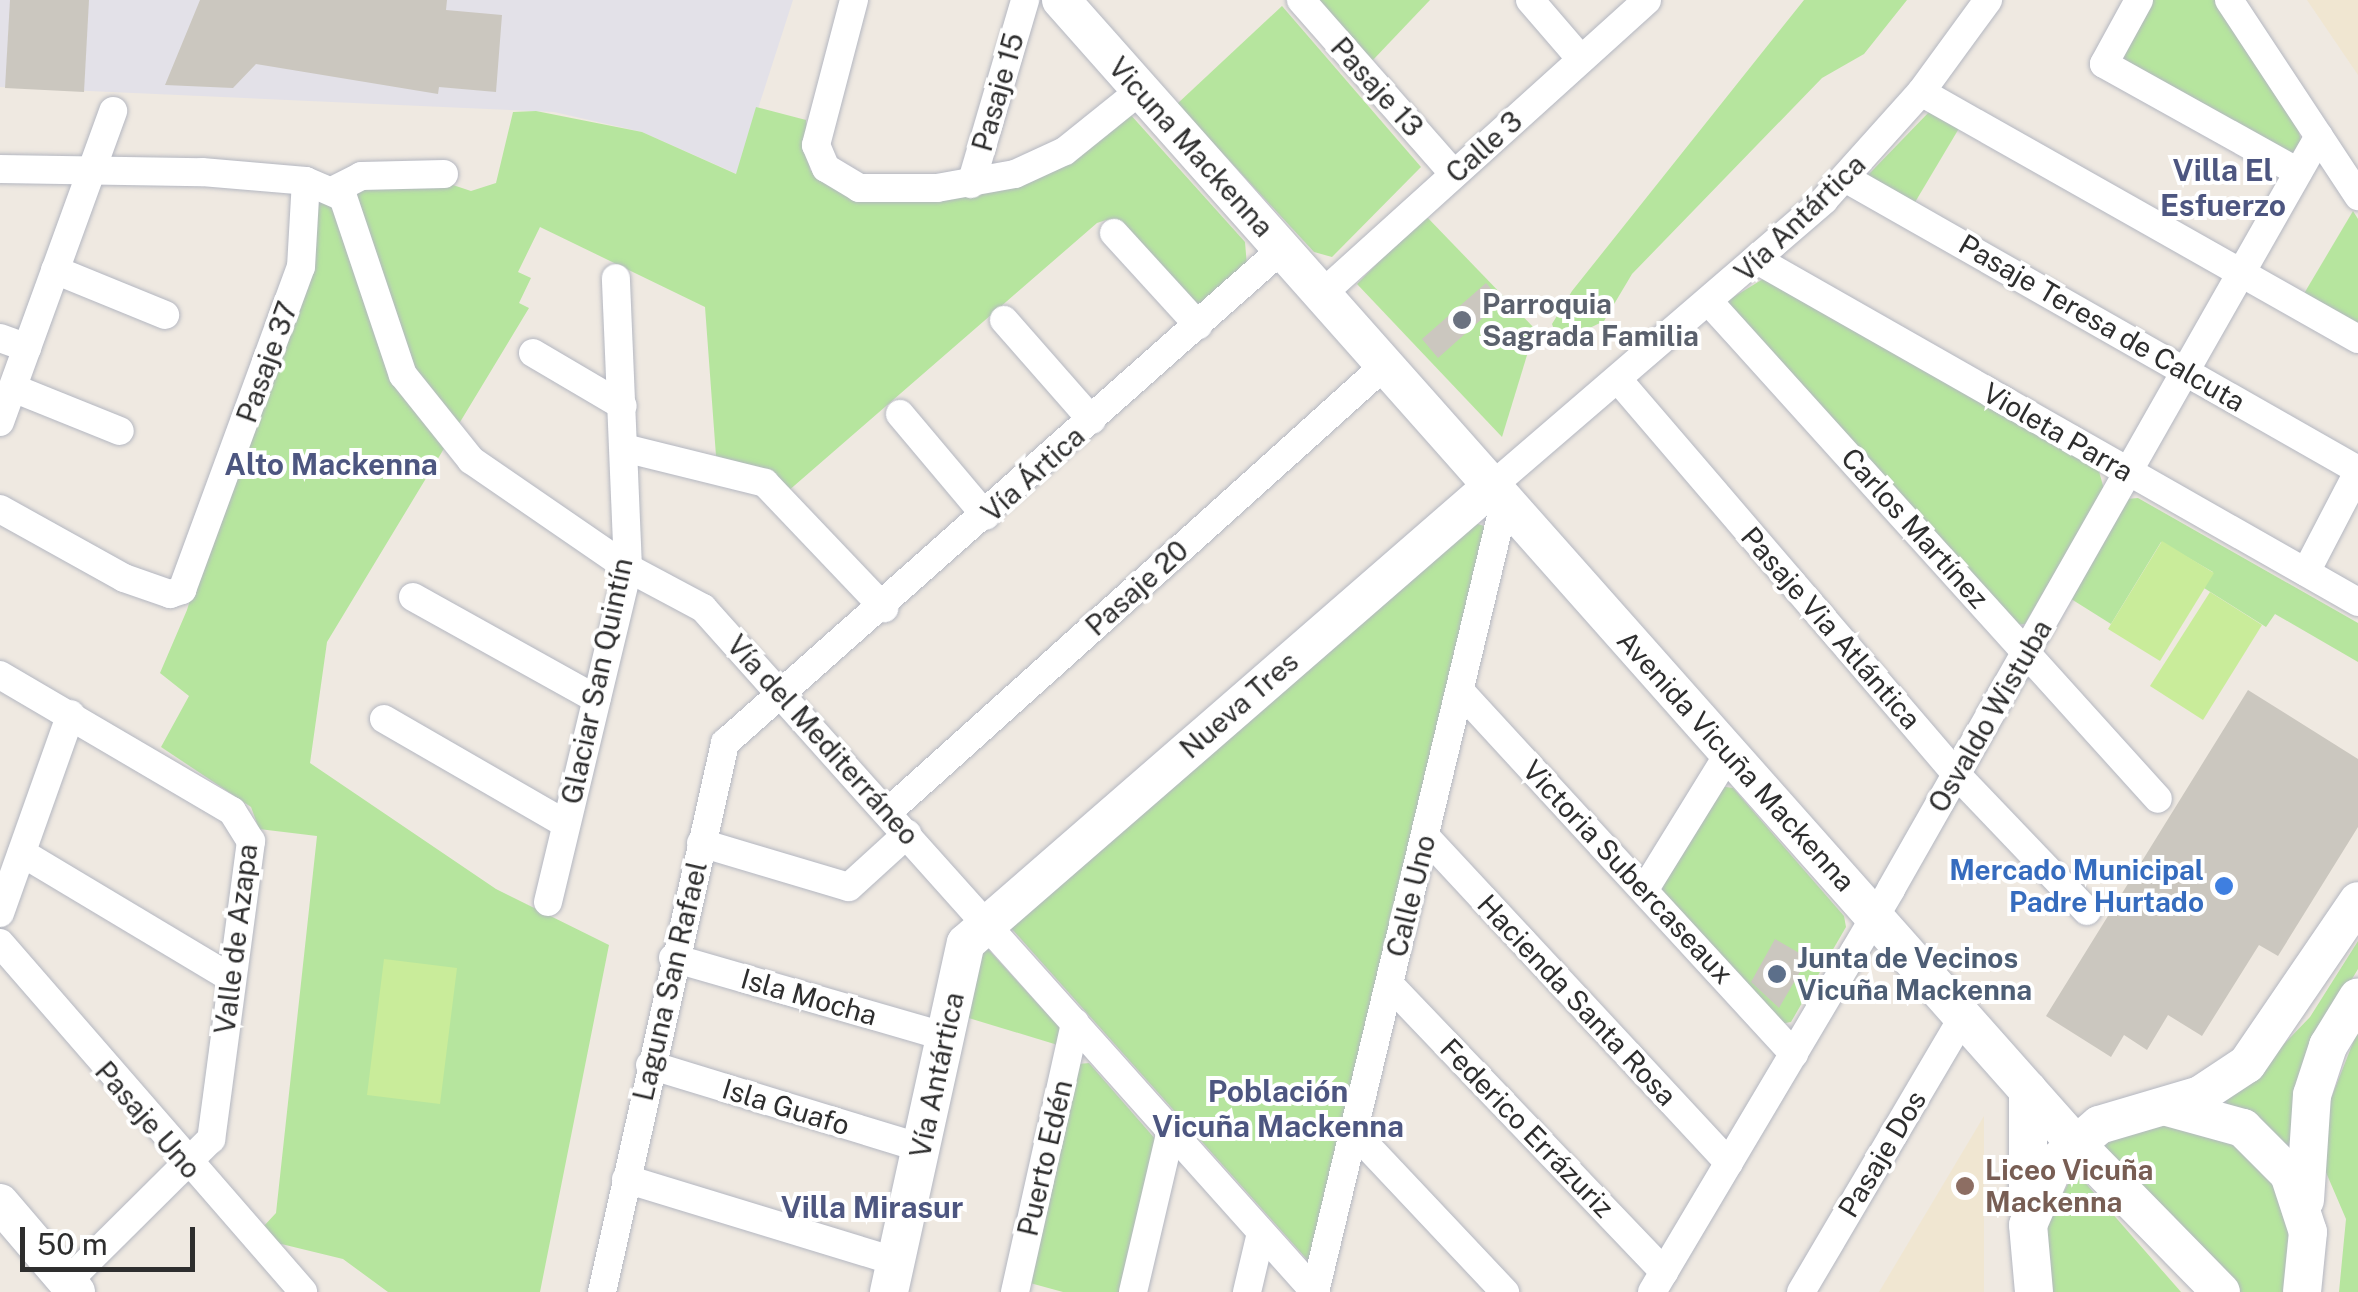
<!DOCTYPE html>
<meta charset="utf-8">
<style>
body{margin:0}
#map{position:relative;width:2358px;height:1292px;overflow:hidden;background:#efe9e1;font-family:"Public Sans",sans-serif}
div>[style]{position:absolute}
.industrial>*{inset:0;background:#e3e1e8}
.education>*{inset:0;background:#f0e6d1}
.green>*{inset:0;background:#b6e59e}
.pitch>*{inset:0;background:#c9ec9a}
.building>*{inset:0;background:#cbc7bf}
.roads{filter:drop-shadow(0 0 2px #b4b7c1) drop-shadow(0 0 2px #b4b7c1)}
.street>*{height:28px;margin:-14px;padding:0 14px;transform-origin:14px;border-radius:14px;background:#fff}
.secondary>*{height:38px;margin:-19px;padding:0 19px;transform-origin:19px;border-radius:19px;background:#fff}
.dots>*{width:28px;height:28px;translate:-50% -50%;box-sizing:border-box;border:5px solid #fff;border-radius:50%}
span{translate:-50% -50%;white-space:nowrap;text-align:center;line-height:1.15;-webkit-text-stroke:8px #fff;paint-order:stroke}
.street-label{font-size:28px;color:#2e2e2e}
.worship-label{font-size:28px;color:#5b616d;font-weight:700}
.left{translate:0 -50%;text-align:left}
.shop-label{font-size:28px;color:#366cbe;font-weight:700}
.right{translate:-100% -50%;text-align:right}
.service-label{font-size:28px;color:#4e5e75;font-weight:700}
.education-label{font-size:28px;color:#785e54;font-weight:700}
.neighbourhood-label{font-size:30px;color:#4d5680;font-weight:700}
.scale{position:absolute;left:20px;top:1227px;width:175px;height:45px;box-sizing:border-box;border:5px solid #2e2e2e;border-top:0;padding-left:12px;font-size:30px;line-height:35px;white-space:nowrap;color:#2e2e2e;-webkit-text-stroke:8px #fff;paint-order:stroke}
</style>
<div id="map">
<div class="industrial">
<div style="clip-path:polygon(0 0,793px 0,737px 174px,642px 132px,554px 112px,0 87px)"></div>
</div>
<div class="education">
<div style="clip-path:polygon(2307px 0,2358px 0,2358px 75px)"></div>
<div style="clip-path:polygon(1984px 1116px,1984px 1292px,1879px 1292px)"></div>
</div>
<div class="green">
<div style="clip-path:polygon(1319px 0,1430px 0,1372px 61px)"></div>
<div style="clip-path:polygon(1804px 0,1907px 0,1864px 54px,1822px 78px,1632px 274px,1604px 321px,1559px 343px,1552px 324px,1572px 291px)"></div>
<div style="clip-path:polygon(2145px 0,2215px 0,2298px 129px,2301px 140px,2290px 157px,2112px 59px)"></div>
<div style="clip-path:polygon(1282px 6px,1421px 167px,1332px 257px,1314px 252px,1177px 104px)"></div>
<div style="clip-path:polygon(756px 107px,806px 120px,810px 170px,844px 191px,1058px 168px,1129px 113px,1245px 242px,1247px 266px,1199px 307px,1187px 305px,1106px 220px,1097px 223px,787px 492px,756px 467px,716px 456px,705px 307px,540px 227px,518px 272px,531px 278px,519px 303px,529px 308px,327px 642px,310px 763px,496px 889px,609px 945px,540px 1292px,388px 1292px,343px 1259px,269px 1241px,262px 1228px,276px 1213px,317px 836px,259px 829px,251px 807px,161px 747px,189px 696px,160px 673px,187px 610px,313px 189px,450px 184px,471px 191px,496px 183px,513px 112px,536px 111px,642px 132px,736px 174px)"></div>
<div style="clip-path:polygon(1931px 110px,1961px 125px,1911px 209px,1868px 175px)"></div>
<div style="clip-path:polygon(2353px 211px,2358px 219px,2358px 328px,2302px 297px)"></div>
<div style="clip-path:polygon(1425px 215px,1535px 329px,1502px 437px,1357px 284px)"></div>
<div style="clip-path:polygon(1763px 279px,2098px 468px,2104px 489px,2025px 624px,2016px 625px,1727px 315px,1727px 301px)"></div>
<div style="clip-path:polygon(2138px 498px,2358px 623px,2358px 662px,2275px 614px,2266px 627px,2204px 588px,2213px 572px,2161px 542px,2111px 624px,2068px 597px,2126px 499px)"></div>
<div style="clip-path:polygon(1475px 523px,1487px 527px,1311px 1264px,1011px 928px)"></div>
<div style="clip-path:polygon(1719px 786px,1733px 788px,1844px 916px,1846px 927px,1791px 1022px,1780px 1024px,1659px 888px)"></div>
<div style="clip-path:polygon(2358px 941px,2358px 969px,2329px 1017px,2295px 1161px,2212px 1102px,2257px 1072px,2310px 1017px)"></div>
<div style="clip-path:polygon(987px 948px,1060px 1028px,1061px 1046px,962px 1016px,977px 954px)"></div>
<div style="clip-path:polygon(2358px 1030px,2358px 1292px,2339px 1292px,2346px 1219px,2322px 1163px,2324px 1116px)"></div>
<div style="clip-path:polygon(1089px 1063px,1157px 1141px,1126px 1292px,1063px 1292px,1030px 1283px,1078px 1064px)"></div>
<div style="clip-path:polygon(2151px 1123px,2192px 1124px,2249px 1151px,2292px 1208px,2294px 1292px,2234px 1292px,2100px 1142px)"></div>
<div style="clip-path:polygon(2075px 1171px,2181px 1292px,2051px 1292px,2044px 1229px)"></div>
</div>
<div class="pitch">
<div style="clip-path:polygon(2162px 541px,2214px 573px,2160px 661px,2108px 629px)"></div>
<div style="clip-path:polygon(2210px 592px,2262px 625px,2203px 720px,2150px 686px)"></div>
<div style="clip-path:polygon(384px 959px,457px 968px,440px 1104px,367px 1095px)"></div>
</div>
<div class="building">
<div style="clip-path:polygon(10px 0,89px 0,84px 92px,5px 88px)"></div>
<div style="clip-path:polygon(200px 0,447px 0,446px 10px,502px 15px,496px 92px,439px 87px,438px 94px,256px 64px,233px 88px,165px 85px)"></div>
<div style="clip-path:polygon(1486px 283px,1502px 301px,1438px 358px,1422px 339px)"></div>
<div style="clip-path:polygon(2248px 690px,2358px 759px,2358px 827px,2278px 956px,2259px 945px,2202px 1036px,2168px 1015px,2147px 1050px,2124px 1035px,2111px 1057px,2046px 1016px)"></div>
<div style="clip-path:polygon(1775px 939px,1808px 958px,1779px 1008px,1751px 982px)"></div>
</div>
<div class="roads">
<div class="street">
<div style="left:854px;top:0;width:150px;rotate:104.7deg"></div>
<div style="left:816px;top:145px;width:25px;rotate:67deg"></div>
<div style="left:826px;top:168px;width:39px;rotate:31deg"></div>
<div style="left:859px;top:188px;width:78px"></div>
<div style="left:937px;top:188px;width:79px;rotate:-10.2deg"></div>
<div style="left:1015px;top:174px;width:55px;rotate:-24.7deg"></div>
<div style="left:1065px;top:151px;width:97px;rotate:-38.8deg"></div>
<div style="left:1301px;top:0;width:232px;rotate:48.7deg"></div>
<div style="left:1530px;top:0;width:78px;rotate:49.2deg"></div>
<div style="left:2139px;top:0;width:73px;rotate:118.7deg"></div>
<div style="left:2104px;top:64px;width:222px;rotate:29.1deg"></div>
<div style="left:2229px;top:0;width:235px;rotate:56.6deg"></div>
<div style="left:1921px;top:92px;width:502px;rotate:29.48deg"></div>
<div style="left:0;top:169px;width:202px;rotate:0.9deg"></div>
<div style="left:202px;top:172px;width:104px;rotate:4.9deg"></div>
<div style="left:306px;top:181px;width:40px;rotate:23.4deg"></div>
<div style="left:343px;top:197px;width:188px;rotate:71.4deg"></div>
<div style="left:403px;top:375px;width:109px;rotate:51.3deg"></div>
<div style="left:471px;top:460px;width:191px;rotate:34.5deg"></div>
<div style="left:628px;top:568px;width:85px;rotate:28.1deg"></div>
<div style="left:703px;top:608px;width:918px;rotate:48.18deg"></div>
<div style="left:1845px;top:178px;width:590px;rotate:29.65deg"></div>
<div style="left:971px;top:184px;width:192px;rotate:-73.6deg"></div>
<div style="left:334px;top:190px;width:30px;rotate:-27deg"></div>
<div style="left:361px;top:176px;width:83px;rotate:-1.4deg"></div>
<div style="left:1114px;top:233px;width:125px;rotate:47.6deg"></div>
<div style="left:1759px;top:261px;width:689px;rotate:29.65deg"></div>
<div style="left:55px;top:270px;width:119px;rotate:22.2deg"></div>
<div style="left:1322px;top:294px;width:438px;rotate:-42.1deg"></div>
<div style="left:1710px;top:303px;width:668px;rotate:47.91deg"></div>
<div style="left:1004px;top:320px;width:133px;rotate:48.7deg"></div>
<div style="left:0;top:338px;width:29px;rotate:20deg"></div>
<div style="left:533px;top:353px;width:104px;rotate:30.5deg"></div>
<div style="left:1621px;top:383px;width:516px;rotate:49.4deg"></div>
<div style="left:1957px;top:775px;width:188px;rotate:46.3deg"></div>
<div style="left:13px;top:388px;width:115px;rotate:21.9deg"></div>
<div style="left:900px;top:414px;width:133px;rotate:49.9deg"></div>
<div style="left:0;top:422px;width:331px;rotate:-70deg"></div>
<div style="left:624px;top:448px;width:145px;rotate:13.9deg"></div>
<div style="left:765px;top:483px;width:173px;rotate:46.4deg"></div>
<div style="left:1492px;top:486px;width:438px;rotate:-40.7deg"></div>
<div style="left:1824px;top:200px;width:145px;rotate:-48.1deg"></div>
<div style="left:1921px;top:92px;width:114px;rotate:-53.9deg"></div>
<div style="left:0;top:509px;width:142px;rotate:29.1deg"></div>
<div style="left:124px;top:578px;width:49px;rotate:19.2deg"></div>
<div style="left:170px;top:594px;width:13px;rotate:-18deg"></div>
<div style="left:182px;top:590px;width:344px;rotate:-69.8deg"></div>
<div style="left:301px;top:267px;width:86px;rotate:-86.7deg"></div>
<div style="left:2306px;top:572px;width:113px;rotate:-62.5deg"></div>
<div style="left:413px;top:597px;width:210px;rotate:29.1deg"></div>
<div style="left:0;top:675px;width:269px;rotate:30.4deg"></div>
<div style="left:232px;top:811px;width:36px;rotate:58deg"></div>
<div style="left:251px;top:841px;width:301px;rotate:97.6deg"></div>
<div style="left:211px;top:1139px;width:203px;rotate:135.2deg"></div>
<div style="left:1461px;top:692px;width:492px;rotate:47.4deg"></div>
<div style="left:384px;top:719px;width:210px;rotate:30deg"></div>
<div style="left:889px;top:811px;width:667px;rotate:-41.96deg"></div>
<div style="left:1426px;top:837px;width:445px;rotate:47.1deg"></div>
<div style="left:701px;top:843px;width:154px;rotate:16.6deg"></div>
<div style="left:849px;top:887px;width:79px;rotate:-42.4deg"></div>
<div style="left:22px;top:853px;width:244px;rotate:30.9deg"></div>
<div style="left:1645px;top:889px;width:160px;rotate:-58.3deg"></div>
<div style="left:548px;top:902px;width:343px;rotate:-76.5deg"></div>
<div style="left:628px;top:568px;width:290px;rotate:-92.4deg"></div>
<div style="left:0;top:913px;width:211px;rotate:-70.4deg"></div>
<div style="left:0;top:943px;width:462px;rotate:49deg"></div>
<div style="left:673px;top:958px;width:282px;rotate:16.1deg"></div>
<div style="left:1390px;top:985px;width:397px;rotate:46.3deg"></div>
<div style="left:650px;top:1065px;width:283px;rotate:17deg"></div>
<div style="left:1355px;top:1133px;width:219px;rotate:46.7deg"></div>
<div style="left:626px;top:1179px;width:283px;rotate:17deg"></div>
<div style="left:602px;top:1292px;width:563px;rotate:-77.37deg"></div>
<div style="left:725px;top:743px;width:745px;rotate:-41.57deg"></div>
<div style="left:1015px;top:1292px;width:276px;rotate:-77.4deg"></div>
<div style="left:1133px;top:1292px;width:166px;rotate:-76.8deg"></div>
<div style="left:1247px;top:1292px;width:61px;rotate:-76.7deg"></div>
<div style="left:1315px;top:1292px;width:814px;rotate:-76.51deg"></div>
<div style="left:1652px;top:1292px;width:469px;rotate:-59.3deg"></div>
<div style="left:1891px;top:889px;width:866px;rotate:-60.39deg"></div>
<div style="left:1801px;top:1292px;width:319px;rotate:-59.5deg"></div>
</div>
<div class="secondary">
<div style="left:1061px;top:0;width:1527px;rotate:48.43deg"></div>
<div style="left:2074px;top:1142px;width:210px;rotate:45.6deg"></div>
<div style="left:2167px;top:1107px;width:79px;rotate:15.4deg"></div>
<div style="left:2243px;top:1128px;width:65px;rotate:45deg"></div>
<div style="left:2289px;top:1174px;width:61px;rotate:71.9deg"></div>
<div style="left:2308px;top:1232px;width:60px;rotate:95.7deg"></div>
<div style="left:2305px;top:1200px;width:105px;rotate:-86.2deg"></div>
<div style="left:2312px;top:1095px;width:52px;rotate:-71.9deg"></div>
<div style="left:2328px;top:1046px;width:57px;rotate:-58.5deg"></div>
<div style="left:0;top:1203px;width:117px;rotate:49.5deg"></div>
<div style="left:2028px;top:1207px;width:117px;rotate:-90deg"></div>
<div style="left:889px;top:1292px;width:357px;rotate:-77.6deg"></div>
<div style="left:966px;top:943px;width:697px;rotate:-40.98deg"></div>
<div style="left:2034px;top:1292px;width:67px;rotate:-95.1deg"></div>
<div style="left:2028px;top:1225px;width:68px;rotate:-66.5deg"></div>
<div style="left:2055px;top:1163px;width:58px;rotate:-40.8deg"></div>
<div style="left:2099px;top:1125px;width:105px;rotate:-16.5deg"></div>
<div style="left:2200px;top:1095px;width:56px;rotate:-33.4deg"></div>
<div style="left:2247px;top:1064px;width:197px;rotate:-55.7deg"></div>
</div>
</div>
<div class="dots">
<div style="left:1462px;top:320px;background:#6b7280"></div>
<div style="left:2224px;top:886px;background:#3f7fe0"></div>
<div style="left:1777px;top:974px;background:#5c6f8a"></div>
<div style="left:1965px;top:1186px;background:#8d6e63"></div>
</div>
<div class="street-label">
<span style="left:1377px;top:87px;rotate:48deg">Pasaje 13</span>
<span style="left:998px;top:92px;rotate:-74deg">Pasaje 15</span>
<span style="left:1191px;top:147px;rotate:48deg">Vicuna Mackenna</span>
<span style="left:1484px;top:147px;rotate:-42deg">Calle 3</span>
<span style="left:1800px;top:218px;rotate:-44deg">Vía Antártica</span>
<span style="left:2102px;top:323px;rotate:30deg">Pasaje Teresa de Calcuta</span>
<span style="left:267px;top:362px;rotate:-70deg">Pasaje 37</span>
<span style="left:2058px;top:432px;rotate:30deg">Violeta Parra</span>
<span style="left:1033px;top:474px;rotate:-42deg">Vía Ártica</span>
<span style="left:1915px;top:528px;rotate:48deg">Carlos Martínez</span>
<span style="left:1137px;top:588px;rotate:-42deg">Pasaje 20</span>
<span style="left:1831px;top:628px;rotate:49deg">Pasaje Via Atlántica</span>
<span style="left:597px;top:681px;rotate:-78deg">Glaciar San Quintín</span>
<span style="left:1239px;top:705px;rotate:-41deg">Nueva Tres</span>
<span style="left:1990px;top:716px;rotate:-60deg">Osvaldo Wistuba</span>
<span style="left:823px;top:740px;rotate:48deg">Vía del Mediterráneo</span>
<span style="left:1736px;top:761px;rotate:48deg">Avenida Vicuña Mackenna</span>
<span style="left:1628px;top:872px;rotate:47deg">Victoria Subercaseaux</span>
<span style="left:1411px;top:896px;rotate:-76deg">Calle Uno</span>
<span style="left:236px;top:939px;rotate:-83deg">Valle de Azapa</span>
<span style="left:670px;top:981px;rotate:-77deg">Laguna San Rafael</span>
<span style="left:809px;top:997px;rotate:16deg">Isla Mocha</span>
<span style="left:1577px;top:1000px;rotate:47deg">Hacienda Santa Rosa</span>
<span style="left:937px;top:1075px;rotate:-78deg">Vía Antártica</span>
<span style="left:786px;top:1107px;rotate:17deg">Isla Guafo</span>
<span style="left:148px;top:1120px;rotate:49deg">Pasaje Uno</span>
<span style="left:1527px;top:1128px;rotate:46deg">Federico Errázuriz</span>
<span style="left:1882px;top:1154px;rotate:-59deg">Pasaje Dos</span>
<span style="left:1045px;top:1158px;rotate:-77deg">Puerto Edén</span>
</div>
<div class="worship-label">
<span class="left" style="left:1482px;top:320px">Parroquia<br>Sagrada Familia</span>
</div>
<div class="shop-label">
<span class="right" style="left:2204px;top:886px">Mercado Municipal<br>Padre Hurtado</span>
</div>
<div class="service-label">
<span class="left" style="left:1797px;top:974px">Junta de Vecinos<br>Vicuña Mackenna</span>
</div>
<div class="education-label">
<span class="left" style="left:1985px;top:1186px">Liceo Vicuña<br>Mackenna</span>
</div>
<div class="neighbourhood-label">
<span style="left:2223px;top:187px">Villa El<br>Esfuerzo</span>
<span style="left:331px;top:464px">Alto Mackenna</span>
<span style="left:1278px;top:1108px">Población<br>Vicuña Mackenna</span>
<span style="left:872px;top:1207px">Villa Mirasur</span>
</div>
<div class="scale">50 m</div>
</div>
